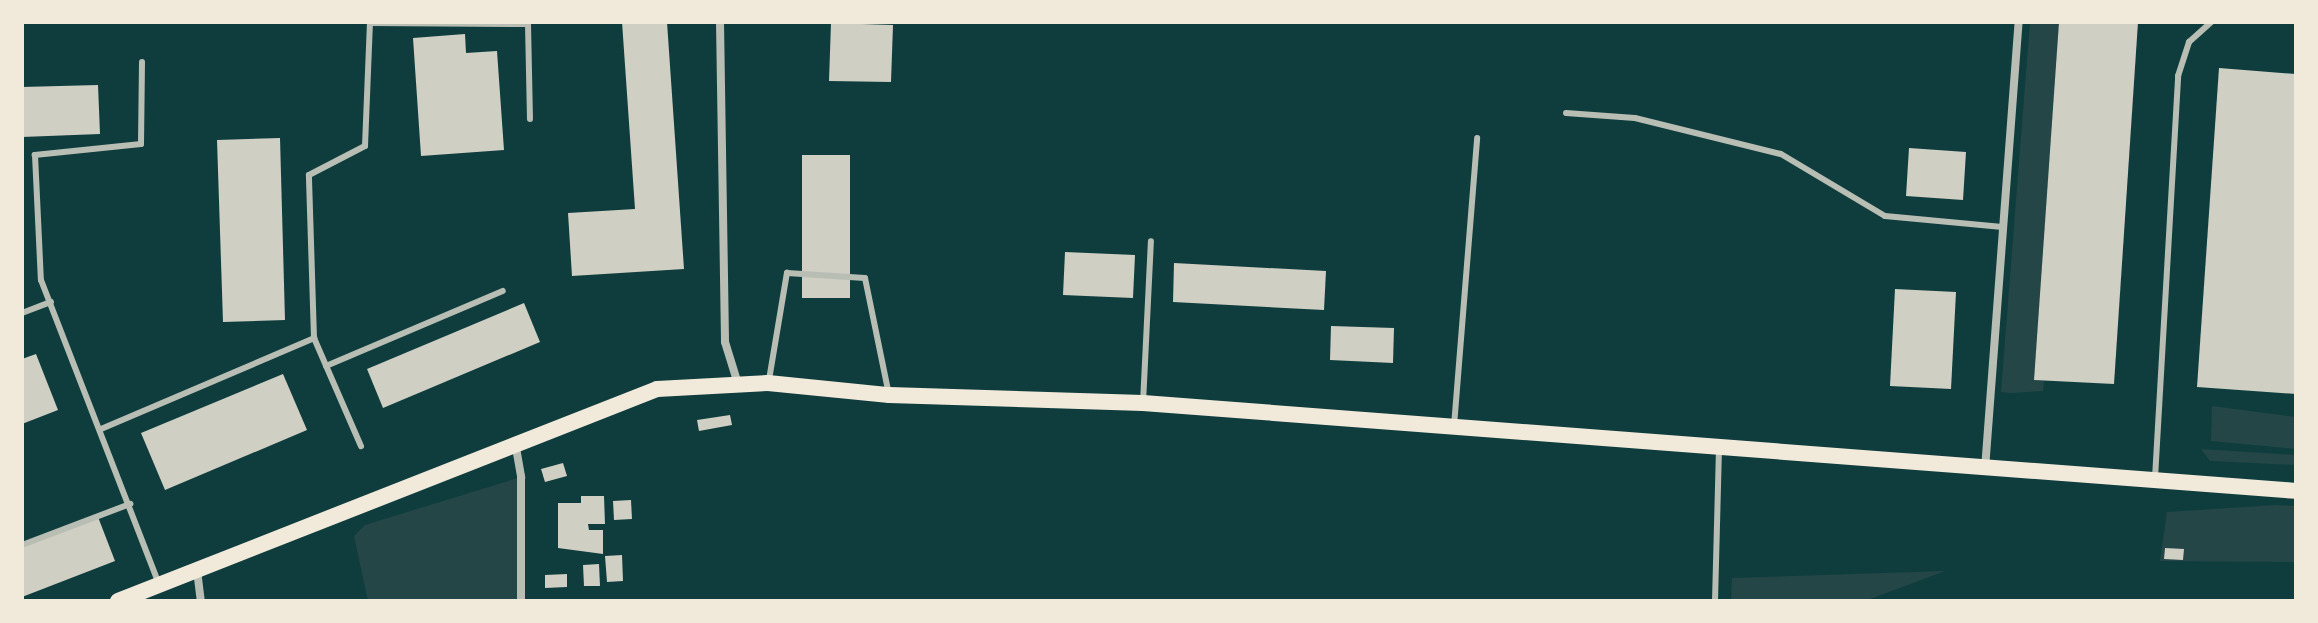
<!DOCTYPE html>
<style>
body{margin:0}
#map{position:relative;width:2318px;height:623px;overflow:hidden;background:#0f3d3e;font-family:Inter,sans-serif}
div>[style]{position:absolute}
.green>*{inset:0;background:#244646}
.building>*{inset:0;background:#cfcfc3}
.service>*{height:6px;margin:-3px;padding:0 3px;transform-origin:3px;border-radius:3px;background:#b8beb3}
.minor>*{height:8px;margin:-4px;padding:0 4px;transform-origin:4px;border-radius:4px;background:#b8beb3}
.secondary>*{height:16px;margin:-8px;padding:0 8px;transform-origin:8px;border-radius:8px;background:#f1e9da}
span{translate:-50% -50%;white-space:nowrap;text-align:center;line-height:1.15;-webkit-text-stroke:6px #f1e9da;paint-order:stroke}
.frame{position:absolute;inset:0;border:24px solid #f1e9da;pointer-events:none}
</style>
<div id="map">
<div class="green">
<div style="clip-path:polygon(2030px 22px,2059px 22px,2034px 380px,2044px 381px,2043px 391px,2011px 393px,2001px 392px)"></div>
<div style="clip-path:polygon(2212px 406px,2296px 417px,2296px 449px,2211px 441px)"></div>
<div style="clip-path:polygon(2201px 449px,2296px 455px,2296px 465px,2210px 461px)"></div>
<div style="clip-path:polygon(521px 477px,521px 601px,368px 601px,354px 536px,365px 525px)"></div>
<div style="clip-path:polygon(2276px 505px,2296px 506px,2296px 562px,2160px 561px,2167px 512px)"></div>
<div style="clip-path:polygon(1945px 571px,1865px 601px,1731px 601px,1732px 578px)"></div>
</div>
<div class="building">
<div style="clip-path:polygon(622px 22px,667px 22px,684px 269px,572px 276px,568px 213px,635px 209px)"></div>
<div style="clip-path:polygon(2059px 22px,2138px 22px,2114px 384px,2034px 380px)"></div>
<div style="clip-path:polygon(831px 23px,893px 25px,891px 82px,829px 81px)"></div>
<div style="clip-path:polygon(465px 34px,466px 53px,497px 51px,504px 150px,421px 156px,413px 38px)"></div>
<div style="clip-path:polygon(2219px 68px,2296px 74px,2296px 394px,2197px 387px)"></div>
<div style="clip-path:polygon(98px 85px,100px 134px,22px 137px,22px 87px)"></div>
<div style="clip-path:polygon(280px 138px,285px 320px,223px 322px,217px 140px)"></div>
<div style="clip-path:polygon(1909px 148px,1966px 152px,1963px 200px,1906px 196px)"></div>
<div style="clip-path:polygon(802px 155px,850px 155px,850px 298px,802px 298px)"></div>
<div style="clip-path:polygon(1065px 252px,1135px 255px,1133px 298px,1063px 295px)"></div>
<div style="clip-path:polygon(1174px 263px,1326px 271px,1324px 310px,1173px 302px)"></div>
<div style="clip-path:polygon(1895px 289px,1956px 292px,1951px 389px,1890px 386px)"></div>
<div style="clip-path:polygon(524px 303px,540px 342px,383px 408px,367px 369px)"></div>
<div style="clip-path:polygon(1331px 326px,1394px 328px,1393px 363px,1330px 360px)"></div>
<div style="clip-path:polygon(36px 354px,58px 410px,22px 424px,22px 359px)"></div>
<div style="clip-path:polygon(283px 374px,307px 430px,165px 490px,141px 433px)"></div>
<div style="clip-path:polygon(730px 415px,732px 425px,699px 431px,697px 420px)"></div>
<div style="clip-path:polygon(563px 463px,567px 476px,545px 482px,541px 469px)"></div>
<div style="clip-path:polygon(581px 496px,604px 496px,605px 524px,588px 524px,589px 530px,603px 530px,603px 554px,558px 548px,558px 503px,581px 503px)"></div>
<div style="clip-path:polygon(631px 500px,632px 519px,614px 520px,613px 501px)"></div>
<div style="clip-path:polygon(98px 517px,115px 561px,22px 597px,22px 547px)"></div>
<div style="clip-path:polygon(2165px 548px,2184px 549px,2183px 560px,2164px 559px)"></div>
<div style="clip-path:polygon(622px 555px,623px 581px,607px 582px,605px 556px)"></div>
<div style="clip-path:polygon(599px 564px,600px 586px,584px 586px,583px 565px)"></div>
<div style="clip-path:polygon(567px 574px,567px 587px,545px 588px,545px 575px)"></div>
</div>
<div class="service">
<div style="left:142px;top:62px;width:82px;rotate:90.7deg"></div>
<div style="left:141px;top:144px;width:107px;rotate:174.1deg"></div>
<div style="left:35px;top:155px;width:125px;rotate:87.3deg"></div>
<div style="left:41px;top:280px;width:327px;rotate:68.8deg"></div>
<div style="left:1566px;top:113px;width:69px;rotate:4.1deg"></div>
<div style="left:1635px;top:118px;width:150px;rotate:13.9deg"></div>
<div style="left:1781px;top:154px;width:121px;rotate:30.8deg"></div>
<div style="left:1885px;top:216px;width:118px;rotate:5.4deg"></div>
<div style="left:22px;top:313px;width:31px;rotate:-21deg"></div>
<div style="left:314px;top:338px;width:118px;rotate:66.5deg"></div>
<div style="left:326px;top:366px;width:192px;rotate:-23deg"></div>
<div style="left:769px;top:380px;width:109px;rotate:-80.5deg"></div>
<div style="left:787px;top:273px;width:78px;rotate:3.7deg"></div>
<div style="left:865px;top:278px;width:119px;rotate:78.4deg"></div>
<div style="left:1143px;top:403px;width:162px;rotate:-87.2deg"></div>
<div style="left:1454px;top:426px;width:289px;rotate:-85.4deg"></div>
<div style="left:101px;top:429px;width:232px;rotate:-23.1deg"></div>
<div style="left:314px;top:338px;width:163px;rotate:-91.8deg"></div>
<div style="left:309px;top:175px;width:63px;rotate:-27.4deg"></div>
<div style="left:365px;top:146px;width:123px;rotate:-87.7deg"></div>
<div style="left:370px;top:23px;width:158px;rotate:0.4deg"></div>
<div style="left:528px;top:24px;width:95px;rotate:88.8deg"></div>
<div style="left:2155px;top:478px;width:403px;rotate:-86.7deg"></div>
<div style="left:2178px;top:76px;width:36px;rotate:-72deg"></div>
<div style="left:2189px;top:42px;width:30px;rotate:-42deg"></div>
<div style="left:22px;top:545px;width:116px;rotate:-20.8deg"></div>
<div style="left:1715px;top:601px;width:151px;rotate:-88.5deg"></div>
</div>
<div class="minor">
<div style="left:720px;top:22px;width:320px;rotate:89.1deg"></div>
<div style="left:725px;top:342px;width:44px;rotate:72.8deg"></div>
<div style="left:515px;top:442px;width:36px;rotate:80deg"></div>
<div style="left:521px;top:477px;width:124px;rotate:90deg"></div>
<div style="left:1985px;top:469px;width:448px;rotate:-85.7deg"></div>
<div style="left:197px;top:570px;width:31px;rotate:83deg"></div>
</div>
<div class="secondary">
<div style="left:118px;top:601px;width:579px;rotate:-21.47deg"></div>
<div style="left:657px;top:389px;width:111px;rotate:-3.1deg"></div>
<div style="left:768px;top:383px;width:122px;rotate:5.7deg"></div>
<div style="left:889px;top:395px;width:254px;rotate:1.8deg"></div>
<div style="left:1143px;top:403px;width:1156px;rotate:4.36deg"></div>
</div>
<div class="frame"></div>
</div>
